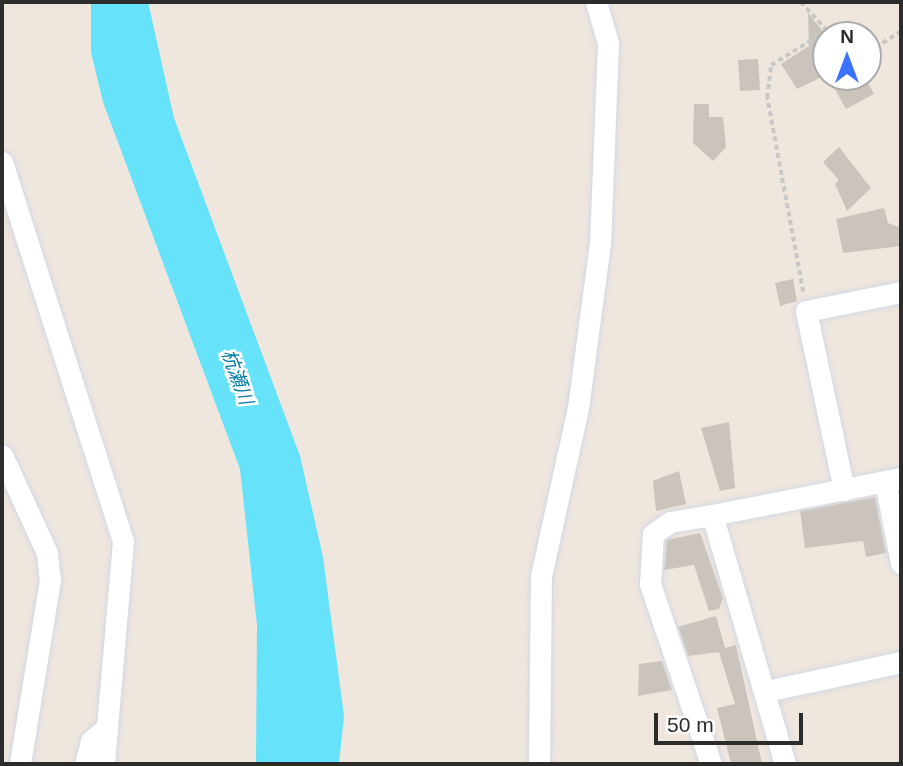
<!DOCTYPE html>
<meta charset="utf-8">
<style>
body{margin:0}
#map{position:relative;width:903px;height:766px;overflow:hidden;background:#efe6dd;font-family:Helvetica,"Noto Sans JP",sans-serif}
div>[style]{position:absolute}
.water>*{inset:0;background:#66e2fb}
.building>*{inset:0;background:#cac4bc}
.path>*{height:3.5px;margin-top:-1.75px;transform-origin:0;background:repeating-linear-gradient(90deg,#c8c8c8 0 5px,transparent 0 8.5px)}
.roads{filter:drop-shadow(0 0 2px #d2d8e6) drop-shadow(0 0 2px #d2d8e6)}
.street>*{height:21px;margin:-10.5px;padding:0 10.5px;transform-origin:10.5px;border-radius:10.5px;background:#fff}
span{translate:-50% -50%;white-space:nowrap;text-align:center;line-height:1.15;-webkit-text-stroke:5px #fff;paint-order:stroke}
.water-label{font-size:19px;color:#017ca5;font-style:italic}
.frame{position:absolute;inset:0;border:4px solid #2c2c2c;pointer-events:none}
.north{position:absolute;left:812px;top:21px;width:70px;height:70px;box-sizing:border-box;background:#fff;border:2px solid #ababab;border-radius:50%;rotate:0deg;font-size:19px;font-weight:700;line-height:28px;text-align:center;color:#2c2c2c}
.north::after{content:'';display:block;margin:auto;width:24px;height:32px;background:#3b72ff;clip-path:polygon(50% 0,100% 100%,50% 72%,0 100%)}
.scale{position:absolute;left:654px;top:713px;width:149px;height:32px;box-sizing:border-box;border:4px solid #2c2c2c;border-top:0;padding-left:9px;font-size:21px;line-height:24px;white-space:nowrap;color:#2c2c2c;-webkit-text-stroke:5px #fff;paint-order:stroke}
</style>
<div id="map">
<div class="water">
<div style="clip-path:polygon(91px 2px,148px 2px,174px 118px,300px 456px,323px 557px,344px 716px,339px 764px,256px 764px,257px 625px,240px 469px,103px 102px,91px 52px)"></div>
</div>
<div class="building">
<div style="clip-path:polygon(808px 13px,826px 35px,826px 75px,797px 89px,781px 64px,809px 46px)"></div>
<div style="clip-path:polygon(758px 59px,760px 90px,740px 91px,738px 60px)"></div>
<div style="clip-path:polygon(828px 77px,865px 77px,874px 94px,846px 109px)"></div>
<div style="clip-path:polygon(694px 104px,709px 104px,709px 117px,723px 117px,726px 147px,713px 161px,693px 143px)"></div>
<div style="clip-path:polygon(839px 147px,871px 188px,847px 211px,835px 184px,839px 180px,823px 162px)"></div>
<div style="clip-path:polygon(884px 208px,888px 223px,901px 228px,901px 246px,843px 253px,836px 219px)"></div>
<div style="clip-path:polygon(793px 279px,797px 301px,780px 306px,775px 283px)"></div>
<div style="clip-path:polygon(729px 422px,735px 488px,720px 491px,701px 428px)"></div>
<div style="clip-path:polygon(679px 471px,686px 504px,656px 511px,653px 481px)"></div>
<div style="clip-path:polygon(875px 497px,886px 553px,866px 557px,863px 541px,805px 548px,800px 511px)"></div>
<div style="clip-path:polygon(700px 533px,723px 598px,719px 609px,709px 611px,694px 565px,664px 570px,667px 540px)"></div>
<div style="clip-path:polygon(716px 616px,725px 648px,736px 645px,762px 764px,731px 764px,717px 708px,735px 704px,719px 652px,688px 656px,678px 627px)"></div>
<div style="clip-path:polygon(662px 661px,672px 690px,638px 696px,639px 664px)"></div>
</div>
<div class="path">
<div style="left:801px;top:2px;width:45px;rotate:47.7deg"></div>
<div style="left:868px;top:52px;width:39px;rotate:-32deg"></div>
<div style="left:803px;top:292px;width:197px;rotate:-100.5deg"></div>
<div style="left:767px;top:98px;width:33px;rotate:-83deg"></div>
<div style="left:771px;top:65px;width:67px;rotate:-31.6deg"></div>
</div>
<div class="roads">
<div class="street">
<div style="left:2px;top:162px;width:398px;rotate:72.3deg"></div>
<div style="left:123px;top:541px;width:224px;rotate:94.9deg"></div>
<div style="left:2px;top:455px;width:108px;rotate:65.3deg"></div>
<div style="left:47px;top:553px;width:27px;rotate:84deg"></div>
<div style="left:50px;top:580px;width:186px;rotate:99.3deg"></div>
<div style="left:885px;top:481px;width:84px;rotate:79deg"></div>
<div style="left:844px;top:490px;width:183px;rotate:-102deg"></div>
<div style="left:806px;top:311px;width:97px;rotate:-11.3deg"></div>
<div style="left:766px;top:691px;width:138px;rotate:-12.1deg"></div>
<div style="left:85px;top:764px;width:24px;rotate:-75deg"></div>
<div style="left:91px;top:741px;width:20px;rotate:-41deg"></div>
<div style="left:539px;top:764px;width:188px;rotate:-89.4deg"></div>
<div style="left:541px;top:576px;width:172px;rotate:-77.6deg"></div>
<div style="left:578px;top:408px;width:165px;rotate:-82.4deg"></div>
<div style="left:600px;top:244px;width:201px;rotate:-87.7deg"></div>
<div style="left:608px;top:43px;width:43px;rotate:-106.3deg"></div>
<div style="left:711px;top:764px;width:190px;rotate:-108.7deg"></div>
<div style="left:650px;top:584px;width:50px;rotate:-86.6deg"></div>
<div style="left:653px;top:534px;width:21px;rotate:-35deg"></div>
<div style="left:670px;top:522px;width:43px;rotate:-9.5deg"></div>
<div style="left:785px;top:764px;width:259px;rotate:-106.3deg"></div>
<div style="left:712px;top:515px;width:193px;rotate:-11.1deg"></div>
</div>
</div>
<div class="water-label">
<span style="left:237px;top:377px;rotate:70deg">杭瀬川</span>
</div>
<div class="frame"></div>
<div class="north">N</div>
<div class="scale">50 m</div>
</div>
